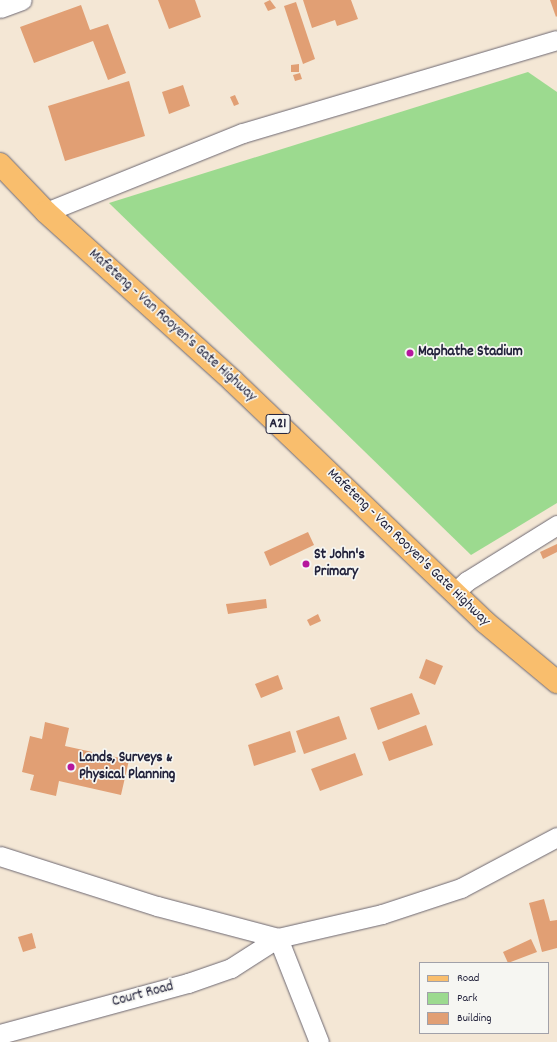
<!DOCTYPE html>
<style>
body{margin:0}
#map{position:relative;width:557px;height:1042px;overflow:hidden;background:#f4e7d5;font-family:Dekko,sans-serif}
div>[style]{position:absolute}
.green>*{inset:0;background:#9cda8f}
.building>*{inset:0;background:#e19f74}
.roads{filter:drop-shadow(0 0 1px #6c6771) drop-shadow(0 0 1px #6c6771)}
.minor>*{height:19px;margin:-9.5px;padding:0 9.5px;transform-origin:9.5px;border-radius:9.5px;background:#fff}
.major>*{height:22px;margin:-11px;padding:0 11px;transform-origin:11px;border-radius:11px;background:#f9be6d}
.dots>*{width:11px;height:11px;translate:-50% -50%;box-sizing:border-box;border:2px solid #f6f6f2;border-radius:50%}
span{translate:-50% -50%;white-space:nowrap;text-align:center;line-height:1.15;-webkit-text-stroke:3.5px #f6f6f2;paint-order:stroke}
.shield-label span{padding:1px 3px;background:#f6f6f2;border:1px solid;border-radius:3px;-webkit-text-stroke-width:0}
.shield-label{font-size:14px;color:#22223b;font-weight:700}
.street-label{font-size:15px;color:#22223b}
.poi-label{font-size:15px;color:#22223b;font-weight:700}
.left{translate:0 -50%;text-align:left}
.legend{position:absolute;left:419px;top:962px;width:130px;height:72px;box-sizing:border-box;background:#f6f6f2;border:1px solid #a1a1a9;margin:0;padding:5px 7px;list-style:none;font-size:12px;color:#22223b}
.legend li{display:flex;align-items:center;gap:8px;height:20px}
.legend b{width:20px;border:1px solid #a1a1a9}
</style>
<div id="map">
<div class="green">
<div style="clip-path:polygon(528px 72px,557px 92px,557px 503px,471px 555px,109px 203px)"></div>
</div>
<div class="building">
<div style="clip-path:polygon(158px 0,195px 0,201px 17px,169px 29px)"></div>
<div style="clip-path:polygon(270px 0,276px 8px,268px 11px,264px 3px)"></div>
<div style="clip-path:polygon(303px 0,351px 0,358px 19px,337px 26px,335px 20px,312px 28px)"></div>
<div style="clip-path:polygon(550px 0,557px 0,557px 16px,556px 17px)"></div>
<div style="clip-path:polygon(296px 2px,315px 59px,303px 64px,284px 6px)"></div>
<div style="clip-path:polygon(81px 5px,90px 30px,108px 24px,126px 73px,108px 80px,93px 41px,34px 63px,20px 27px)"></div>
<div style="clip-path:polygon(299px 64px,299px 72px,291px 72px,291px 65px)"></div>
<div style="clip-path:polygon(300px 73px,302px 79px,295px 81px,293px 75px)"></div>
<div style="clip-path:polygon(129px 81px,145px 136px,65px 161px,48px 106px)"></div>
<div style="clip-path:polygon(183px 85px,190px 106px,169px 114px,162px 92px)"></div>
<div style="clip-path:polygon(235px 95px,239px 104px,234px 106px,230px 97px)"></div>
<div style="clip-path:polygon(308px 532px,314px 545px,270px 566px,264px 552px)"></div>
<div style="clip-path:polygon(557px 544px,557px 552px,543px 559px,540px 552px)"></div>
<div style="clip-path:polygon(266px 599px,267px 608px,228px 614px,226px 604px)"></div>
<div style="clip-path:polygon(318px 614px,321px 621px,310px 626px,307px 620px)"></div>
<div style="clip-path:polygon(426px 659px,443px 666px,435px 685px,419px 678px)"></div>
<div style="clip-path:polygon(278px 675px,283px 689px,261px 698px,255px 684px)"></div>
<div style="clip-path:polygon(412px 693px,420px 714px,378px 730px,370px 708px)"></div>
<div style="clip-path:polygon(339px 716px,347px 739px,304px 754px,296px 731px)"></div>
<div style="clip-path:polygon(45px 722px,69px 728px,65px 746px,129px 760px,121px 795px,59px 781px,56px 796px,30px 790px,34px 775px,22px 772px,30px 736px,42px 739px)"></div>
<div style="clip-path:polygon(426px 725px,433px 745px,389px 761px,382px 742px)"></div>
<div style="clip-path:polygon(290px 731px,296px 752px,254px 766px,248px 745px)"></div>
<div style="clip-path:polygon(355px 753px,363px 775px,320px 791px,311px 769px)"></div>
<div style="clip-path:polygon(544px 899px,550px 921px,557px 920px,557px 948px,542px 952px,529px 903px)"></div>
<div style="clip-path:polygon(32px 933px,36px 948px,23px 952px,18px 937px)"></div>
<div style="clip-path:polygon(531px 939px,537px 952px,508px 963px,503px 952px)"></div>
</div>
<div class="roads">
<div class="minor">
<div style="left:0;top:8px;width:23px;rotate:-20deg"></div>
<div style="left:46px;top:212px;width:212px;rotate:-21.9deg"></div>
<div style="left:243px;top:133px;width:327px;rotate:-16.5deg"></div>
<div style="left:454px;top:593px;width:18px;rotate:-43deg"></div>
<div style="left:467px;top:581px;width:106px;rotate:-31.9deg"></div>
<div style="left:0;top:856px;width:165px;rotate:17.7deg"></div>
<div style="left:157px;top:906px;width:125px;rotate:14.8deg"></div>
<div style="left:278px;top:938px;width:107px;rotate:-13deg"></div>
<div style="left:382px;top:914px;width:83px;rotate:-18.2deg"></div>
<div style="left:461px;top:888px;width:109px;rotate:-28deg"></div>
<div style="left:278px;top:938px;width:112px;rotate:68.5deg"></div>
<div style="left:0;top:1034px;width:195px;rotate:-15.2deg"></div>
<div style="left:188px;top:983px;width:46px;rotate:-19.2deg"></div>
<div style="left:231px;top:968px;width:56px;rotate:-32.6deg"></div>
</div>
<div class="major">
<div style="left:0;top:164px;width:66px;rotate:46.2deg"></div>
<div style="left:46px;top:212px;width:252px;rotate:42.1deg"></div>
<div style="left:233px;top:381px;width:349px;rotate:43.7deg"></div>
<div style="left:485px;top:622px;width:94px;rotate:39.8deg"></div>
</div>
</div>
<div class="dots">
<div style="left:410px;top:353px;background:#b5179e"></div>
<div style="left:306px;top:564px;background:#b5179e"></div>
<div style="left:71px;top:767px;background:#b5179e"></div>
</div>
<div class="shield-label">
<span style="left:278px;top:424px">A21</span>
</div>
<div class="street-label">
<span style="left:172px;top:326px;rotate:42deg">Mafeteng - Van Rooyen's Gate Highway</span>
<span style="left:408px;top:548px;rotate:44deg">Mafeteng - Van Rooyen's Gate Highway</span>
<span style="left:143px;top:995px;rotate:-15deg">Court Road</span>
</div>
<div class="poi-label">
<span class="left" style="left:418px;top:353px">Maphathe Stadium</span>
<span class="left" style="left:314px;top:564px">St John's<br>Primary</span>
<span class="left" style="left:79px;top:767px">Lands, Surveys &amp;<br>Physical Planning</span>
</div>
<ul class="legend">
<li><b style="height:5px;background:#f9be6d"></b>Road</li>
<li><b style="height:11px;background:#9cda8f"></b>Park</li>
<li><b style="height:11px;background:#e19f74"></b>Building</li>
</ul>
</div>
